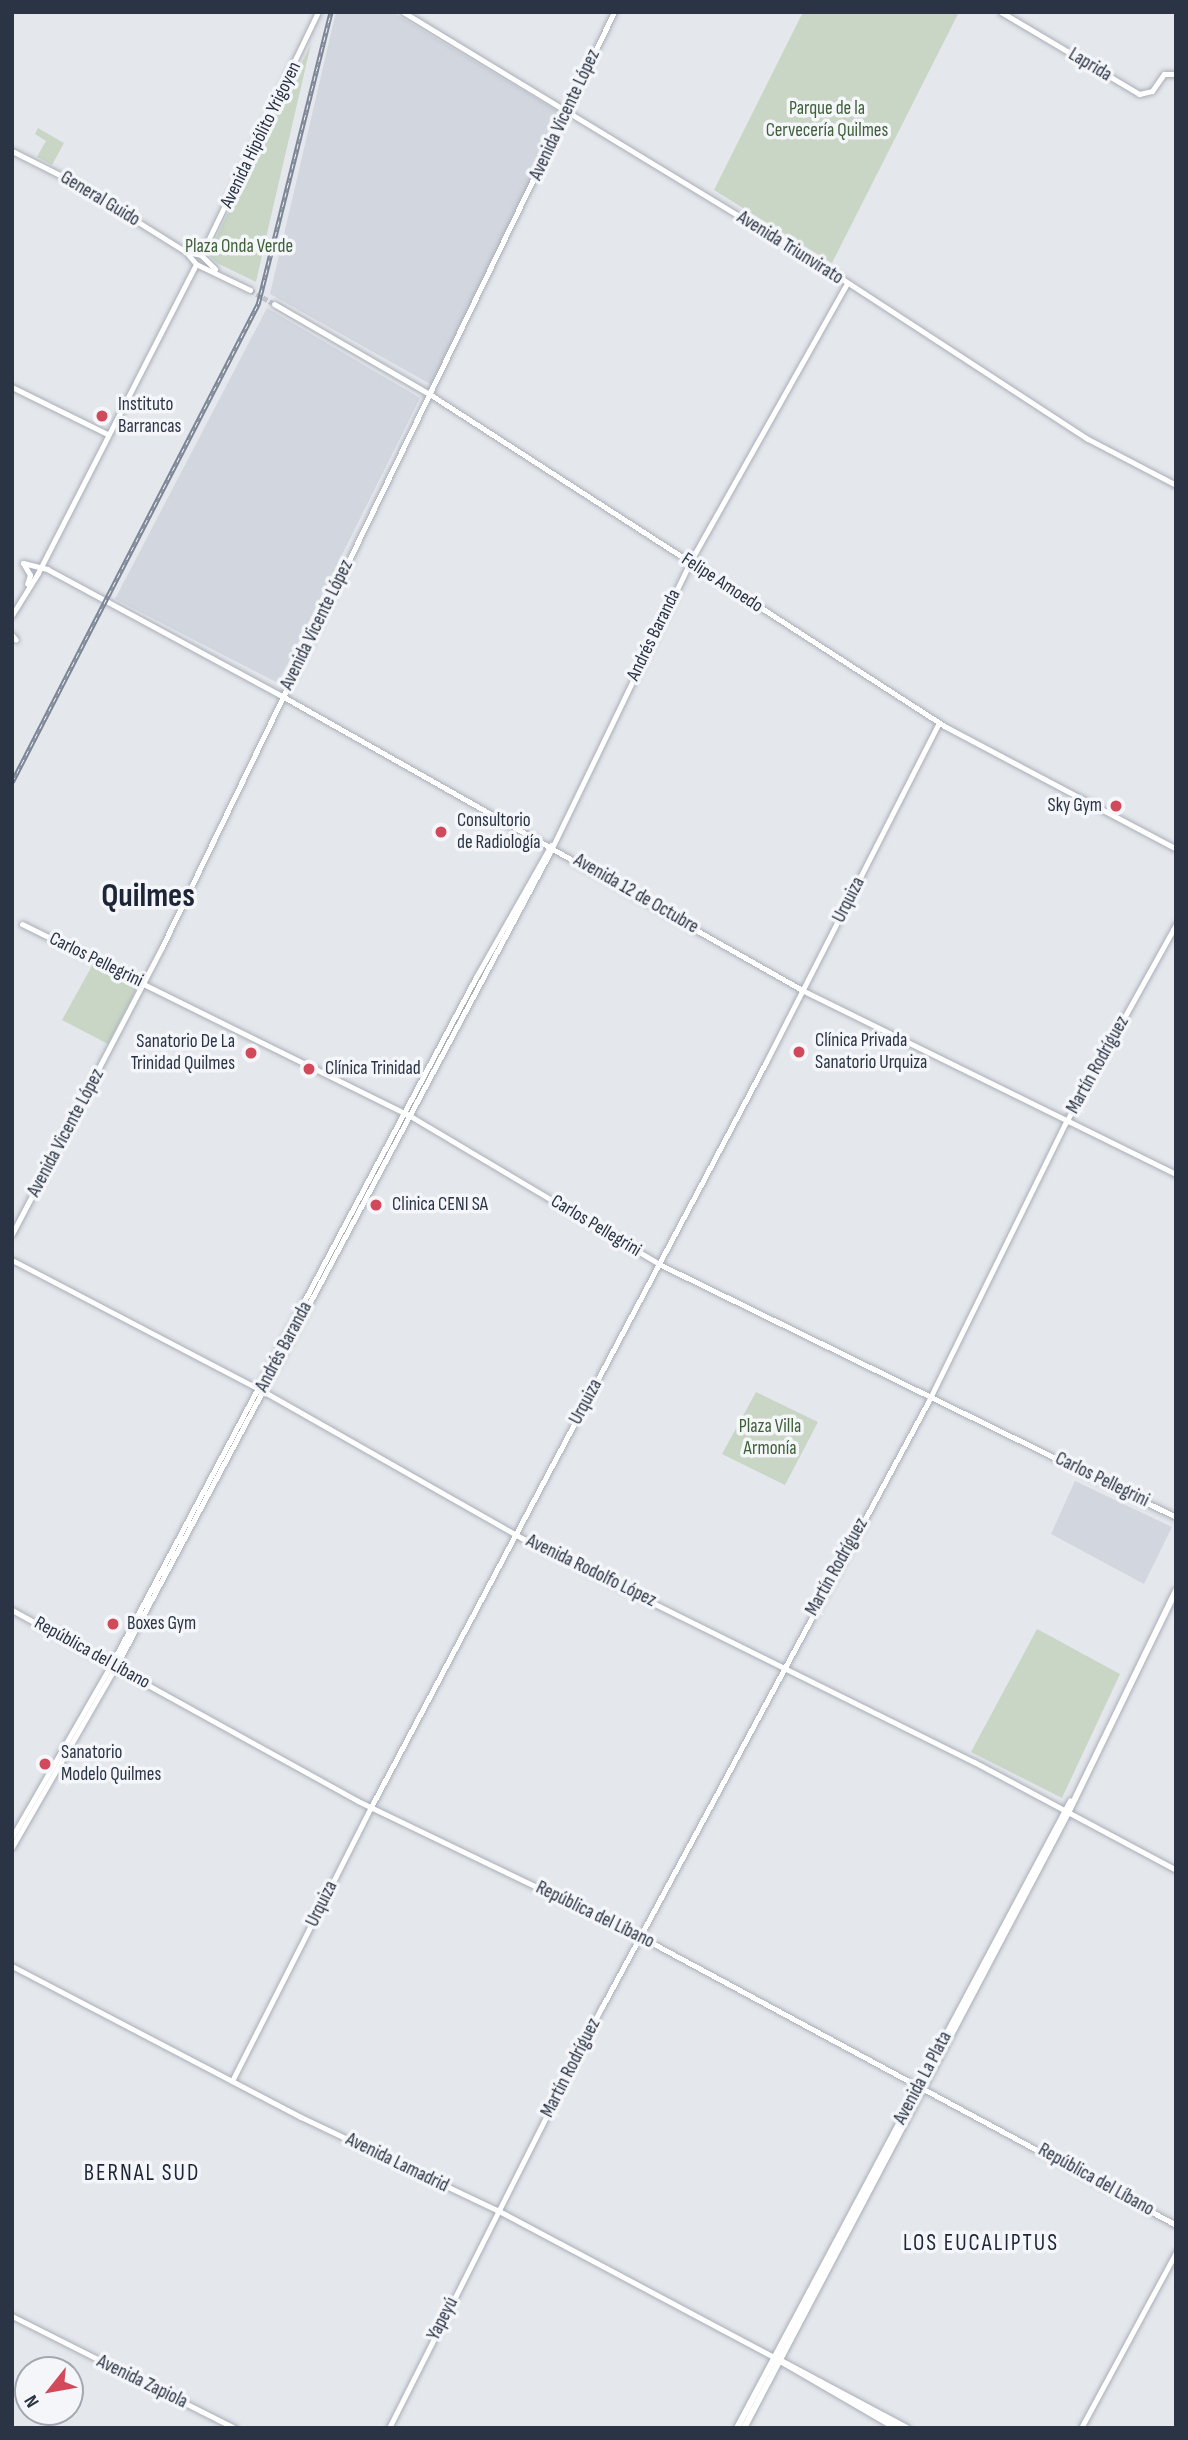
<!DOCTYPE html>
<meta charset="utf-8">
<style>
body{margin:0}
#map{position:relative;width:1188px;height:2440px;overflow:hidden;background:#e4e7ec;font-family:"Sofia Sans Condensed",sans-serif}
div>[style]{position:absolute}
.built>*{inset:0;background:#d2d6de}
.green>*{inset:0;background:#c9d6c5}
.secondary-tunnel>*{height:5px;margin-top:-2.5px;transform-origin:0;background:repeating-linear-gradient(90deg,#bfc3cb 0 5px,transparent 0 7.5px)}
.roads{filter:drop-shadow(0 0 2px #a9aeb7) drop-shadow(0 0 2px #a9aeb7)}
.secondary>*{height:5px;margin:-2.5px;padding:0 2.5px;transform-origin:2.5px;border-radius:2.5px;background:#fff}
.primary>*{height:6px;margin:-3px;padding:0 3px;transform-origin:3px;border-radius:3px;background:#fff}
.rail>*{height:4.5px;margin-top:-2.25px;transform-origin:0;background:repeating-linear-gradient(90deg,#f4f6f9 0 5px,#7d8696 0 10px);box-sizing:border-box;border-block:2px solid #7d8696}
.dots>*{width:19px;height:19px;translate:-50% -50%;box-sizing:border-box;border:4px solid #f4f6f9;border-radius:50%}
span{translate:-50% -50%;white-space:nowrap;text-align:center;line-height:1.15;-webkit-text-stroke:7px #f4f6f9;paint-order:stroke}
.street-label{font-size:19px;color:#2b3445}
.park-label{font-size:19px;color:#3f6138}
.poi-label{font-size:19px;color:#2b3445}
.left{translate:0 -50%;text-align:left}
.right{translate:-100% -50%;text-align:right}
.quarter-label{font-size:23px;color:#1d2536;letter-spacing:2px}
.town-label{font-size:33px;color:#1d2536;font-weight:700}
.frame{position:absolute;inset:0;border:14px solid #2b3445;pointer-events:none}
.north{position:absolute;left:14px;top:2356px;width:70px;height:70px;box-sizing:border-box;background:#f4f6f9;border:2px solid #a4a8b1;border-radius:50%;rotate:239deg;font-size:19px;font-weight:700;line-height:28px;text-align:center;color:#2b3445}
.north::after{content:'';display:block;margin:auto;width:24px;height:32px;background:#d1495b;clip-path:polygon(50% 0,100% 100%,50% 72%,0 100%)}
</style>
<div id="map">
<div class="built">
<div style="clip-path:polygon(336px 12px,392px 12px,564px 115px,432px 385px,270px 294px)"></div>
<div style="clip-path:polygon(267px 308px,420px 398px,278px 683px,115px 599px)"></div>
<div style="clip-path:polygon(1075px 1481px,1172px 1527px,1144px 1584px,1051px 1534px)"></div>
</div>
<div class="green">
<div style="clip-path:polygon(803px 12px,959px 12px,832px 263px,714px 190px)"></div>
<div style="clip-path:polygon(311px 44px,271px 216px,256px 282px,217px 263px,208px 254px)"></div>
<div style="clip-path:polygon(38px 128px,64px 143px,52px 165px,37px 157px,46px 141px,35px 134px)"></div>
<div style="clip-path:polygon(93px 964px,138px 986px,108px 1044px,62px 1020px)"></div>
<div style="clip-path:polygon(756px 1392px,818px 1422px,785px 1485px,722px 1454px)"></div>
<div style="clip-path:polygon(1037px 1629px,1120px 1674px,1062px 1798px,971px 1752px)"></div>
</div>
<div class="secondary-tunnel">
<div style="left:250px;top:290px;width:28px;rotate:30deg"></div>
</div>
<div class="roads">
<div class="secondary">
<div style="left:403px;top:12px;width:503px;rotate:31.26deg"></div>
<div style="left:833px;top:273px;width:304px;rotate:33.1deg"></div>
<div style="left:1088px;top:439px;width:99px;rotate:27.6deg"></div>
<div style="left:1001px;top:12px;width:161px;rotate:30.7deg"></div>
<div style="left:1139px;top:94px;width:13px;rotate:-13deg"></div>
<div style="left:1152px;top:91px;width:21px;rotate:-55deg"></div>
<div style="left:1164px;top:74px;width:12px"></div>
<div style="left:12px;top:151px;width:69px;rotate:26.6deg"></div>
<div style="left:74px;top:182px;width:132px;rotate:32deg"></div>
<div style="left:186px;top:252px;width:16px;rotate:50deg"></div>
<div style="left:196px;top:264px;width:60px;rotate:25.7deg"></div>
<div style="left:186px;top:252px;width:15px;rotate:11deg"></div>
<div style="left:201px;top:255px;width:20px;rotate:45deg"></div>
<div style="left:201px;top:255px;width:270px;rotate:-64.3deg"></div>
<div style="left:274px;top:304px;width:181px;rotate:30.1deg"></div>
<div style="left:431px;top:395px;width:613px;rotate:32.81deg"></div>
<div style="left:946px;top:727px;width:260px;rotate:27.9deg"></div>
<div style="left:12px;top:387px;width:106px;rotate:26.3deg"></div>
<div style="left:23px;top:563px;width:25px;rotate:14deg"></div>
<div style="left:47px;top:569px;width:267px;rotate:28.4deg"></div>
<div style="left:282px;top:696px;width:597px;rotate:29.48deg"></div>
<div style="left:802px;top:990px;width:417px;rotate:26.2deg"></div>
<div style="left:23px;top:563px;width:14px;rotate:60deg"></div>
<div style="left:30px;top:575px;width:9px;rotate:108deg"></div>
<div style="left:12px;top:615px;width:49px;rotate:-58.2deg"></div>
<div style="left:38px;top:573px;width:347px;rotate:-62.9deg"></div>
<div style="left:12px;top:635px;width:6px;rotate:51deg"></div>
<div style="left:22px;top:924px;width:427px;rotate:26.3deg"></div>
<div style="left:405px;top:1113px;width:295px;rotate:30.7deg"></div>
<div style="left:659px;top:1264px;width:576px;rotate:26.08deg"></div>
<div style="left:12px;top:1234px;width:324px;rotate:-62.4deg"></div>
<div style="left:162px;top:947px;width:1039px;rotate:-64.2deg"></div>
<div style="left:12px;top:1260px;width:281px;rotate:27.6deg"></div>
<div style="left:261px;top:1390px;width:300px;rotate:29.6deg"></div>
<div style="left:522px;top:1538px;width:504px;rotate:26.36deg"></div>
<div style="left:974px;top:1762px;width:229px;rotate:28.1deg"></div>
<div style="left:12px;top:1610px;width:395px;rotate:28.9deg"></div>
<div style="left:358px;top:1801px;width:314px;rotate:25.7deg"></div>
<div style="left:641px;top:1937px;width:608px;rotate:28.29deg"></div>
<div style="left:12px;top:1837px;width:201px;rotate:-60.1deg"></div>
<div style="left:112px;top:1663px;width:777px;rotate:-62.05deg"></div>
<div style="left:476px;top:977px;width:152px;rotate:-60.4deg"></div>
<div style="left:12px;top:1847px;width:209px;rotate:-60.1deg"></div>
<div style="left:116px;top:1666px;width:920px;rotate:-61.93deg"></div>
<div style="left:549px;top:854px;width:324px;rotate:-64.2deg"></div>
<div style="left:690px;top:562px;width:320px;rotate:-60.6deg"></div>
<div style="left:12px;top:1966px;width:326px;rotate:27.6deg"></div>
<div style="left:301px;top:2117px;width:217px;rotate:25.4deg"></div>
<div style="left:497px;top:2210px;width:315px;rotate:28deg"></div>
<div style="left:232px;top:2081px;width:307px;rotate:-63.1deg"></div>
<div style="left:371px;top:1807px;width:843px;rotate:-62.07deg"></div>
<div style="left:766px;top:1062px;width:381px;rotate:-63deg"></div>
<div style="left:12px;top:2316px;width:250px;rotate:26.7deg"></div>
<div style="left:389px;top:2428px;width:472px;rotate:-63.2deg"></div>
<div style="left:602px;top:2007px;width:687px;rotate:-61.68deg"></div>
<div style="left:928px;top:1402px;width:312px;rotate:-63.8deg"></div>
<div style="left:1066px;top:1122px;width:227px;rotate:-60.9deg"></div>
<div style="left:1081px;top:2428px;width:200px;rotate:-61.6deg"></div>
</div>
<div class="primary">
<div style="left:779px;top:2360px;width:145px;rotate:28deg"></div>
<div style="left:782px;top:2362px;width:132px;rotate:30.1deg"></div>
<div style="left:737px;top:2428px;width:710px;rotate:-61.96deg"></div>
<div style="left:744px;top:2428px;width:697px;rotate:-62.22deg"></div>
<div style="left:1069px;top:1811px;width:245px;rotate:-64.1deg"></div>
</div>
</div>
<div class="rail">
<div style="left:12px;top:782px;width:538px;rotate:-62.77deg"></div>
<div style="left:258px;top:304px;width:301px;rotate:-76deg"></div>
</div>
<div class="dots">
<div style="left:102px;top:416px;background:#d1495b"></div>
<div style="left:1116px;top:806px;background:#d1495b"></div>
<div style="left:441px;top:832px;background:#d1495b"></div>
<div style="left:799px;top:1052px;background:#d1495b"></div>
<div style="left:251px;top:1053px;background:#d1495b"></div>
<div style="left:309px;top:1069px;background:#d1495b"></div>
<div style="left:376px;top:1205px;background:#d1495b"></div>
<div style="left:113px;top:1624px;background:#d1495b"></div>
<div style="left:45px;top:1764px;background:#d1495b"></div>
</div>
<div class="street-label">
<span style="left:1090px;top:65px;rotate:31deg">Laprida</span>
<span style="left:565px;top:115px;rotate:-65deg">Avenida Vicente López</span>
<span style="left:261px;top:135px;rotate:-64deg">Avenida Hipólito Yrigoyen</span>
<span style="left:100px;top:199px;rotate:31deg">General Guido</span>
<span style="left:790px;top:248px;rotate:32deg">Avenida Triunvirato</span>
<span style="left:722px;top:583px;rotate:33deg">Felipe Amoedo</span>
<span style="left:317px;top:625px;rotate:-64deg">Avenida Vicente López</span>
<span style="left:654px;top:635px;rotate:-64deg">Andrés Baranda</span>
<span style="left:636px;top:894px;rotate:30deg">Avenida 12 de Octubre</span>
<span style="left:849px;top:900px;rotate:-63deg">Urquiza</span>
<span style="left:96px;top:960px;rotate:26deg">Carlos Pellegrini</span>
<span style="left:1098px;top:1065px;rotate:-61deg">Martín Rodríguez</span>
<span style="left:66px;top:1133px;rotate:-62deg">Avenida Vicente López</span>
<span style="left:596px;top:1226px;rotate:31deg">Carlos Pellegrini</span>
<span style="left:284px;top:1347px;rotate:-62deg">Andrés Baranda</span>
<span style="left:586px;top:1402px;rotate:-62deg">Urquiza</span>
<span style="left:1102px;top:1480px;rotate:26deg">Carlos Pellegrini</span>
<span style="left:837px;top:1567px;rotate:-61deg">Martín Rodríguez</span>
<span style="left:591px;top:1571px;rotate:26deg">Avenida Rodolfo López</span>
<span style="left:92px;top:1653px;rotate:29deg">República del Líbano</span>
<span style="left:322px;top:1904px;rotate:-64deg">Urquiza</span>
<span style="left:595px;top:1915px;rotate:26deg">República del Líbano</span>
<span style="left:571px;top:2068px;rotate:-63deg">Martín Rodríguez</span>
<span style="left:923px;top:2078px;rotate:-62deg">Avenida La Plata</span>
<span style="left:397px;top:2163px;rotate:26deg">Avenida Lamadrid</span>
<span style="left:1096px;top:2180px;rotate:29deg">República del Líbano</span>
<span style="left:443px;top:2319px;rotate:-63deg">Yapeyú</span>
<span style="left:142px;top:2382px;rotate:26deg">Avenida Zapiola</span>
</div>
<div class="park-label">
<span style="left:827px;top:120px">Parque de la<br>Cervecería Quilmes</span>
<span style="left:239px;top:247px">Plaza Onda Verde</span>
<span style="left:770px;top:1438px">Plaza Villa<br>Armonía</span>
</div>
<div class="poi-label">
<span class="left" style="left:118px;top:416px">Instituto<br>Barrancas</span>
<span class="right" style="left:1102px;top:806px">Sky Gym</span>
<span class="left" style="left:457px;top:832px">Consultorio<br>de Radiología</span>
<span class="left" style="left:815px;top:1052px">Clínica Privada<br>Sanatorio Urquiza</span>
<span class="right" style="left:235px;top:1053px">Sanatorio De La<br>Trinidad Quilmes</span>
<span class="left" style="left:325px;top:1069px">Clínica Trinidad</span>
<span class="left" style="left:392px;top:1205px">Clinica CENI SA</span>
<span class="left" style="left:127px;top:1624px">Boxes Gym</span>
<span class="left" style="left:61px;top:1764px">Sanatorio<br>Modelo Quilmes</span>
</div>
<div class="quarter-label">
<span style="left:142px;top:2173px">BERNAL SUD</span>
<span style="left:981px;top:2243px">LOS EUCALIPTUS</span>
</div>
<div class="town-label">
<span style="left:148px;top:897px">Quilmes</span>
</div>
<div class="frame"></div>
<div class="north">N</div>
</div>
